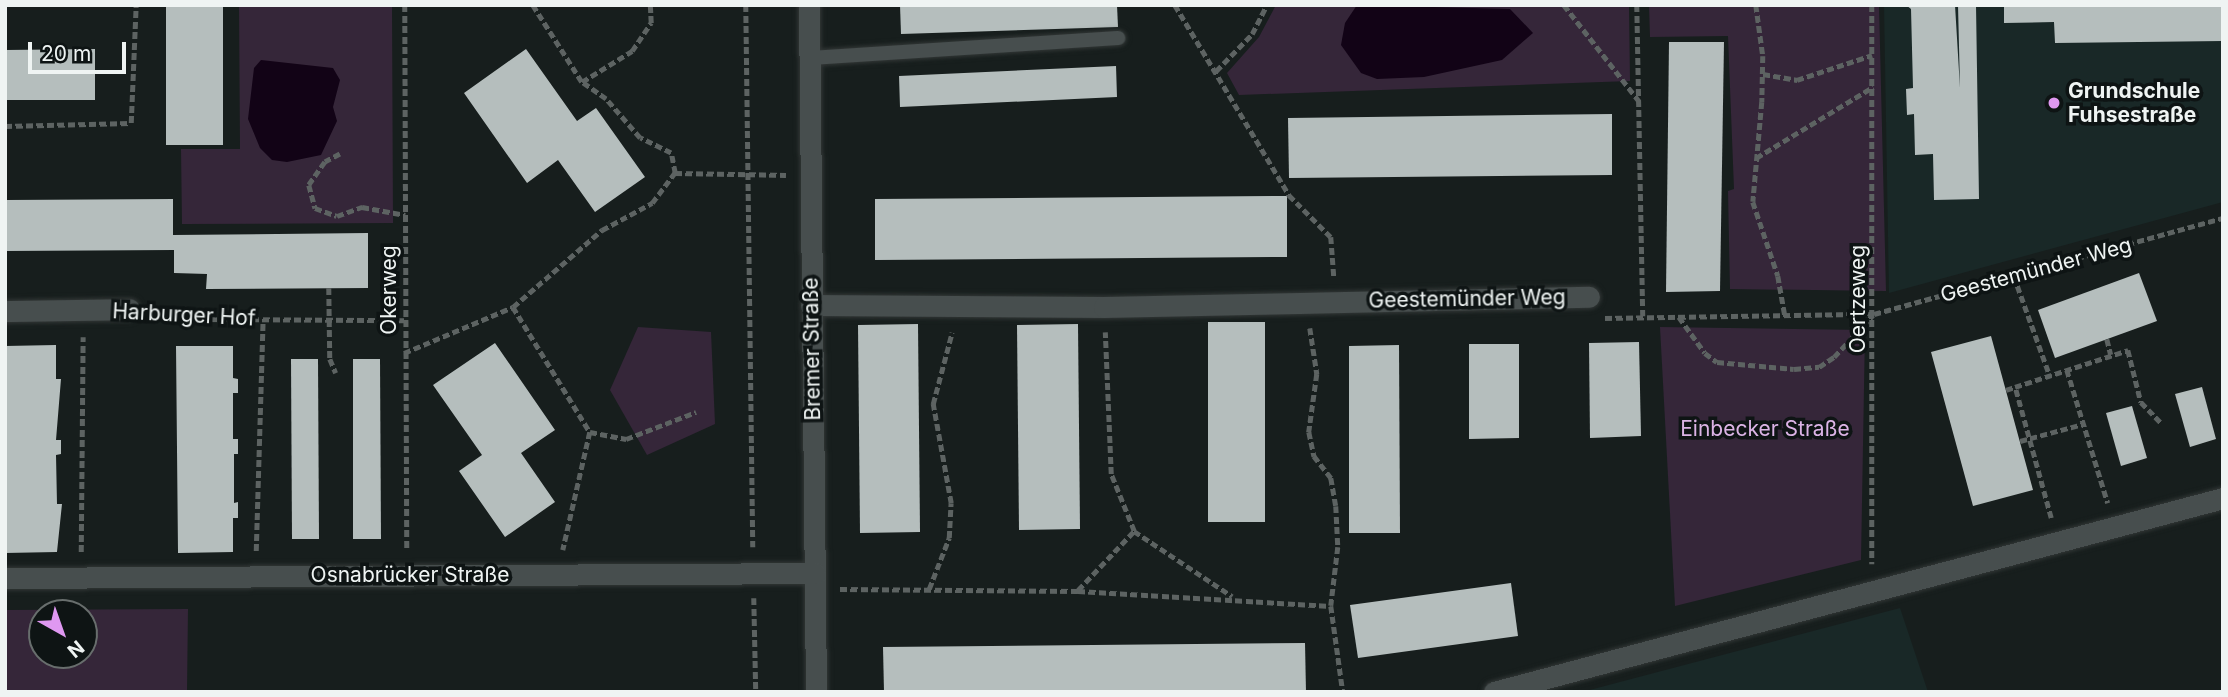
<!DOCTYPE html>
<meta charset="utf-8">
<style>
body{margin:0}
#map{position:relative;width:2228px;height:697px;overflow:hidden;background:#171e1d;font-family:Inter,sans-serif}
div>[style]{position:absolute}
.built>*{inset:0;background:#192827}
.green>*{inset:0;background:#352639}
.water>*{inset:0;background:#120316}
.building>*{inset:0;background:#b5bebd}
.path>*{height:4.5px;margin-top:-2.25px;transform-origin:0;background:repeating-linear-gradient(90deg,#5d6362 0 7px,transparent 0 10.5px)}
.roads{filter:drop-shadow(0 0 2px #323736) drop-shadow(0 0 2px #323736)}
.lane>*{height:14px;margin:-7px;padding:0 7px;transform-origin:7px;border-radius:7px;background:#474e4e}
.street>*{height:21px;margin:-10.5px;padding:0 10.5px;transform-origin:10.5px;border-radius:10.5px;background:#474e4e}
.dots>*{width:19px;height:19px;translate:-50% -50%;box-sizing:border-box;border:4px solid #0e1414;border-radius:50%}
span{translate:-50% -50%;white-space:nowrap;text-align:center;line-height:1.15;-webkit-text-stroke:7px #0e1414;paint-order:stroke}
.poi-label{font-size:21px;color:#eff4f3;font-weight:700}
.left{translate:0 -50%;text-align:left}
.street-label{font-size:21px;color:#eff4f3}
.park-label{font-size:21px;color:#dbb3e5}
.frame{position:absolute;inset:0;border:7px solid #eff4f3;pointer-events:none}
.north{position:absolute;left:28px;top:599px;width:70px;height:70px;box-sizing:border-box;background:#0e1414;border:2px solid #686e6d;border-radius:50%;rotate:140deg;font-size:19px;font-weight:700;line-height:28px;text-align:center;color:#eff4f3}
.north::after{content:'';display:block;margin:auto;width:24px;height:32px;background:#df98f1;clip-path:polygon(50% 0,100% 100%,50% 72%,0 100%)}
.scale{position:absolute;left:28px;top:42px;width:98px;height:32px;box-sizing:border-box;border:4px solid #eff4f3;border-top:0;padding-left:9px;font-size:21px;line-height:24px;white-space:nowrap;color:#eff4f3;-webkit-text-stroke:5px #0e1414;paint-order:stroke}
</style>
<div id="map">
<div class="built">
<div style="clip-path:polygon(1884px 5px,2223px 5px,2223px 202px,1889px 293px)"></div>
<div style="clip-path:polygon(1900px 608px,1928px 692px,1582px 692px)"></div>
</div>
<div class="green">
<div style="clip-path:polygon(239px 5px,392px 5px,393px 223px,182px 224px,181px 149px,240px 149px)"></div>
<div style="clip-path:polygon(1276px 5px,1629px 5px,1630px 81px,1239px 95px,1227px 73px,1259px 37px)"></div>
<div style="clip-path:polygon(1649px 5px,1879px 5px,1886px 291px,1730px 289px,1728px 191px,1734px 189px,1728px 36px,1650px 37px)"></div>
<div style="clip-path:polygon(638px 327px,711px 332px,715px 424px,647px 455px,610px 390px)"></div>
<div style="clip-path:polygon(1660px 327px,1865px 330px,1861px 560px,1675px 606px)"></div>
<div style="clip-path:polygon(evenodd,188px 609px,187px 692px,5px 692px,5px 610px,188px 609px,84px 613px,84px 655px,42px 655px,42px 613px,84px 613px)"></div>
</div>
<div class="water">
<div style="clip-path:polygon(1357px 5px,1510px 9px,1533px 33px,1502px 60px,1424px 77px,1377px 79px,1361px 73px,1341px 45px,1345px 23px)"></div>
<div style="clip-path:polygon(261px 60px,333px 68px,340px 80px,333px 107px,337px 121px,321px 155px,287px 162px,272px 160px,260px 148px,248px 119px,254px 68px)"></div>
</div>
<div class="building">
<div style="clip-path:polygon(166px 5px,223px 5px,223px 145px,166px 145px)"></div>
<div style="clip-path:polygon(900px 5px,1117px 5px,1118px 27px,901px 34px)"></div>
<div style="clip-path:polygon(1906px 5px,1955px 5px,1960px 88px,1958px 5px,1976px 5px,1979px 199px,1934px 200px,1933px 154px,1915px 155px,1914px 114px,1907px 115px,1906px 89px,1913px 88px,1911px 9px)"></div>
<div style="clip-path:polygon(2004px 5px,2223px 5px,2223px 41px,2055px 43px,2054px 22px,2004px 23px)"></div>
<div style="clip-path:polygon(1669px 42px,1724px 42px,1720px 291px,1666px 292px)"></div>
<div style="clip-path:polygon(95px 49px,95px 100px,5px 100px,5px 50px)"></div>
<div style="clip-path:polygon(526px 49px,577px 121px,596px 108px,645px 177px,595px 212px,558px 160px,527px 183px,464px 93px)"></div>
<div style="clip-path:polygon(1116px 66px,1117px 97px,900px 107px,899px 76px)"></div>
<div style="clip-path:polygon(1612px 114px,1612px 175px,1289px 178px,1288px 118px)"></div>
<div style="clip-path:polygon(1287px 196px,1287px 257px,875px 260px,875px 199px)"></div>
<div style="clip-path:polygon(173px 199px,173px 235px,368px 233px,368px 288px,206px 289px,207px 274px,174px 273px,174px 250px,5px 251px,5px 200px)"></div>
<div style="clip-path:polygon(2139px 273px,2157px 321px,2055px 358px,2038px 310px)"></div>
<div style="clip-path:polygon(1208px 322px,1265px 322px,1265px 522px,1208px 522px)"></div>
<div style="clip-path:polygon(918px 324px,920px 532px,860px 533px,858px 325px)"></div>
<div style="clip-path:polygon(1078px 324px,1080px 529px,1019px 530px,1017px 325px)"></div>
<div style="clip-path:polygon(1991px 336px,2033px 490px,1973px 506px,1931px 352px)"></div>
<div style="clip-path:polygon(1639px 342px,1641px 436px,1590px 438px,1589px 343px)"></div>
<div style="clip-path:polygon(495px 343px,555px 430px,521px 453px,555px 502px,505px 537px,459px 471px,482px 455px,433px 385px)"></div>
<div style="clip-path:polygon(1469px 344px,1519px 344px,1519px 438px,1469px 439px)"></div>
<div style="clip-path:polygon(56px 345px,56px 379px,61px 379px,56px 440px,61px 440px,61px 454px,56px 455px,57px 504px,62px 504px,57px 552px,5px 553px,5px 346px)"></div>
<div style="clip-path:polygon(1399px 345px,1400px 533px,1349px 533px,1349px 346px)"></div>
<div style="clip-path:polygon(176px 346px,233px 346px,233px 378px,238px 379px,238px 393px,233px 393px,233px 439px,238px 439px,238px 454px,234px 454px,234px 503px,238px 502px,238px 518px,233px 518px,233px 552px,178px 553px)"></div>
<div style="clip-path:polygon(291px 359px,318px 359px,319px 539px,292px 539px)"></div>
<div style="clip-path:polygon(353px 359px,380px 359px,381px 539px,353px 539px)"></div>
<div style="clip-path:polygon(2202px 387px,2216px 439px,2190px 447px,2175px 394px)"></div>
<div style="clip-path:polygon(2132px 406px,2147px 458px,2121px 466px,2106px 413px)"></div>
<div style="clip-path:polygon(1511px 583px,1518px 636px,1358px 658px,1350px 605px)"></div>
<div style="clip-path:polygon(1305px 643px,1306px 692px,884px 692px,883px 647px)"></div>
</div>
<div class="path">
<div style="left:405px;top:5px;width:545px;rotate:89.79deg"></div>
<div style="left:533px;top:5px;width:91px;rotate:57.5deg"></div>
<div style="left:746px;top:5px;width:542px;rotate:89.26deg"></div>
<div style="left:1175px;top:5px;width:222px;rotate:59deg"></div>
<div style="left:1289px;top:195px;width:59px;rotate:45deg"></div>
<div style="left:1331px;top:237px;width:40px;rotate:85.7deg"></div>
<div style="left:1564px;top:5px;width:122px;rotate:52deg"></div>
<div style="left:1637px;top:5px;width:311px;rotate:88.9deg"></div>
<div style="left:1756px;top:5px;width:51px;rotate:82.2deg"></div>
<div style="left:1763px;top:56px;width:46px;rotate:91.2deg"></div>
<div style="left:1762px;top:102px;width:100px;rotate:95.1deg"></div>
<div style="left:1753px;top:202px;width:78px;rotate:71.3deg"></div>
<div style="left:1778px;top:276px;width:39px;rotate:80deg"></div>
<div style="left:1872px;top:5px;width:559px;rotate:90deg"></div>
<div style="left:1216px;top:71px;width:52px;rotate:-45.8deg"></div>
<div style="left:1252px;top:34px;width:33px;rotate:-63deg"></div>
<div style="left:1763px;top:74px;width:35px;rotate:10deg"></div>
<div style="left:1797px;top:80px;width:79px;rotate:-18.4deg"></div>
<div style="left:5px;top:126px;width:126px;rotate:-1.4deg"></div>
<div style="left:131px;top:123px;width:118px;rotate:-87.6deg"></div>
<div style="left:340px;top:154px;width:17px;rotate:152deg"></div>
<div style="left:325px;top:162px;width:28px;rotate:125deg"></div>
<div style="left:309px;top:185px;width:24px;rotate:75deg"></div>
<div style="left:315px;top:208px;width:23px;rotate:20deg"></div>
<div style="left:337px;top:216px;width:27px;rotate:-20deg"></div>
<div style="left:362px;top:207px;width:44px;rotate:10.5deg"></div>
<div style="left:1756px;top:158px;width:137px;rotate:-31.3deg"></div>
<div style="left:675px;top:173px;width:111px;rotate:1deg"></div>
<div style="left:2014px;top:276px;width:106px;rotate:70.2deg"></div>
<div style="left:329px;top:288px;width:71px;rotate:89.2deg"></div>
<div style="left:330px;top:359px;width:15px;rotate:67deg"></div>
<div style="left:513px;top:307px;width:118px;rotate:-40.9deg"></div>
<div style="left:602px;top:230px;width:57px;rotate:-28.4deg"></div>
<div style="left:652px;top:203px;width:38px;rotate:-53deg"></div>
<div style="left:675px;top:173px;width:20px;rotate:-101deg"></div>
<div style="left:671px;top:153px;width:34px;rotate:-154deg"></div>
<div style="left:640px;top:138px;width:52px;rotate:-131.1deg"></div>
<div style="left:606px;top:99px;width:29px;rotate:-145deg"></div>
<div style="left:582px;top:82px;width:59px;rotate:-31.8deg"></div>
<div style="left:632px;top:51px;width:34px;rotate:-56deg"></div>
<div style="left:651px;top:23px;width:18px;rotate:-93deg"></div>
<div style="left:154px;top:313px;width:36px;rotate:10deg"></div>
<div style="left:189px;top:319px;width:215px;rotate:0.3deg"></div>
<div style="left:1679px;top:317px;width:44px;rotate:54.2deg"></div>
<div style="left:1705px;top:353px;width:15px;rotate:37deg"></div>
<div style="left:1717px;top:362px;width:77px;rotate:5.2deg"></div>
<div style="left:1794px;top:369px;width:25px;rotate:-5deg"></div>
<div style="left:1819px;top:367px;width:18px;rotate:-34deg"></div>
<div style="left:1834px;top:357px;width:57px;rotate:-47.1deg"></div>
<div style="left:1605px;top:318px;width:269px;rotate:-0.9deg"></div>
<div style="left:1874px;top:314px;width:362px;rotate:-15.4deg"></div>
<div style="left:1310px;top:328px;width:47px;rotate:81.3deg"></div>
<div style="left:1317px;top:374px;width:59px;rotate:97.9deg"></div>
<div style="left:1309px;top:432px;width:25px;rotate:78deg"></div>
<div style="left:1314px;top:456px;width:28px;rotate:52deg"></div>
<div style="left:1331px;top:478px;width:28px;rotate:80deg"></div>
<div style="left:1336px;top:506px;width:41px;rotate:87.2deg"></div>
<div style="left:1338px;top:547px;width:59px;rotate:96.8deg"></div>
<div style="left:2107px;top:339px;width:16px;rotate:76deg"></div>
<div style="left:404px;top:353px;width:118px;rotate:-22.9deg"></div>
<div style="left:513px;top:307px;width:147px;rotate:58.4deg"></div>
<div style="left:590px;top:432px;width:121px;rotate:102.9deg"></div>
<div style="left:2067px;top:370px;width:139px;rotate:72.9deg"></div>
<div style="left:2006px;top:390px;width:9px;rotate:-18deg"></div>
<div style="left:590px;top:432px;width:37px;rotate:11deg"></div>
<div style="left:626px;top:439px;width:75px;rotate:-21.1deg"></div>
<div style="left:2020px;top:441px;width:65px;rotate:-15.1deg"></div>
<div style="left:2051px;top:518px;width:136px;rotate:-105.4deg"></div>
<div style="left:2015px;top:387px;width:119px;rotate:-18.1deg"></div>
<div style="left:2128px;top:350px;width:54px;rotate:76deg"></div>
<div style="left:2141px;top:402px;width:30px;rotate:46deg"></div>
<div style="left:1134px;top:531px;width:118px;rotate:33.6deg"></div>
<div style="left:256px;top:551px;width:231px;rotate:-88.3deg"></div>
<div style="left:81px;top:552px;width:215px;rotate:-89.5deg"></div>
<div style="left:840px;top:589px;width:238px;rotate:0.5deg"></div>
<div style="left:1078px;top:591px;width:253px;rotate:3.4deg"></div>
<div style="left:1331px;top:606px;width:87px;rotate:82.1deg"></div>
<div style="left:929px;top:589px;width:55px;rotate:-68.6deg"></div>
<div style="left:949px;top:538px;width:35px;rotate:-87deg"></div>
<div style="left:951px;top:503px;width:101px;rotate:-100.3deg"></div>
<div style="left:933px;top:404px;width:74px;rotate:-75.2deg"></div>
<div style="left:1078px;top:590px;width:81px;rotate:-46.5deg"></div>
<div style="left:1134px;top:531px;width:61px;rotate:-112deg"></div>
<div style="left:1111px;top:474px;width:142px;rotate:-92.4deg"></div>
<div style="left:754px;top:598px;width:94px;rotate:88.8deg"></div>
</div>
<div class="roads">
<div class="lane">
<div style="left:810px;top:58px;width:309px;rotate:-3.7deg"></div>
</div>
<div class="street">
<div style="left:809px;top:5px;width:687px;rotate:89.42deg"></div>
<div style="left:811px;top:305px;width:293px;rotate:0.4deg"></div>
<div style="left:1104px;top:307px;width:485px;rotate:-1.2deg"></div>
<div style="left:5px;top:311px;width:124px;rotate:-0.9deg"></div>
<div style="left:5px;top:578px;width:810px;rotate:-0.35deg"></div>
<div style="left:1494px;top:692px;width:754px;rotate:-14.9deg"></div>
</div>
</div>
<div class="dots">
<div style="left:2054px;top:103px;background:#df98f1"></div>
</div>
<div class="poi-label">
<span class="left" style="left:2068px;top:103px">Grundschule<br>Fuhsestraße</span>
</div>
<div class="street-label">
<span style="left:2036px;top:270px;rotate:-15deg">Geestemünder Weg</span>
<span style="left:389px;top:290px;rotate:-90deg">Okerweg</span>
<span style="left:1467px;top:299px;rotate:-1deg">Geestemünder Weg</span>
<span style="left:1858px;top:299px;rotate:-90deg">Oertzeweg</span>
<span style="left:184px;top:315px;rotate:3deg">Harburger Hof</span>
<span style="left:812px;top:349px;rotate:-91deg">Bremer Straße</span>
<span style="left:410px;top:575px">Osnabrücker Straße</span>
</div>
<div class="park-label">
<span style="left:1765px;top:429px">Einbecker Straße</span>
</div>
<div class="frame"></div>
<div class="north">N</div>
<div class="scale">20 m</div>
</div>
